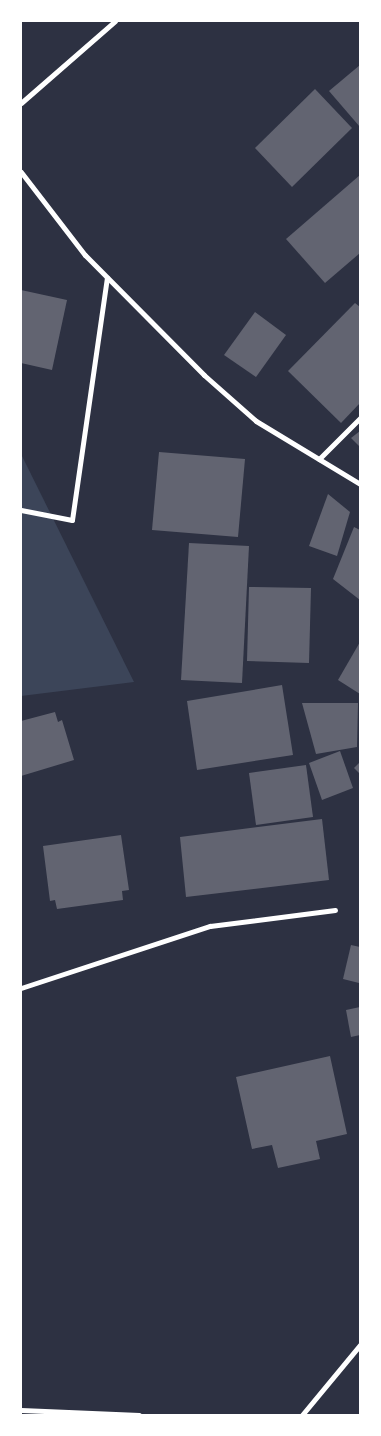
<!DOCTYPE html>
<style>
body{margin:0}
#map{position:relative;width:381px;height:1436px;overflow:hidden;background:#2d3142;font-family:"PT Serif",serif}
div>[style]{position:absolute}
.green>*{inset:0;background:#3c4559}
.building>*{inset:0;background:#626471}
.minor>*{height:5px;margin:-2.5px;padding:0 2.5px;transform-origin:2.5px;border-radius:2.5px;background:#fff}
span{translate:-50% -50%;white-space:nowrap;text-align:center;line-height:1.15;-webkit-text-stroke:5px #fff;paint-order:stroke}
.frame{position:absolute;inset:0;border:22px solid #fff;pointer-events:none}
</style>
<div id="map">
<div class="green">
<div style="clip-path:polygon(21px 454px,134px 682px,21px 696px)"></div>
</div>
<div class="building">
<div style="clip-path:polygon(360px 65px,360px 127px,329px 91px)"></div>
<div style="clip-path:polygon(315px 89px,352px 128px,292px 187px,255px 148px)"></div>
<div style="clip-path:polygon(360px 175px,360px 253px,325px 283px,286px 239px)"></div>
<div style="clip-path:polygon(21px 290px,67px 300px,52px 370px,21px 363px)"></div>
<div style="clip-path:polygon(355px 303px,360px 307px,360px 403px,341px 423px,288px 371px)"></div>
<div style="clip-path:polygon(255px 312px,286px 335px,256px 377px,224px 355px)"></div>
<div style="clip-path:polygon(360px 431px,360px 447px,351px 438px)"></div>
<div style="clip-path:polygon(159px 452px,245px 459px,238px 537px,152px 530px)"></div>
<div style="clip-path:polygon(328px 494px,350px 512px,337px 556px,309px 546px)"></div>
<div style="clip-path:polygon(354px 527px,360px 530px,360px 600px,333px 579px)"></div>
<div style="clip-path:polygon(189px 543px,249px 546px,242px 683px,181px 680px)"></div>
<div style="clip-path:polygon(249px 587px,311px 588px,309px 663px,247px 661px)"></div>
<div style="clip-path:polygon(360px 642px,360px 694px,338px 680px)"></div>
<div style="clip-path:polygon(282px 685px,293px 755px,197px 770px,187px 701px)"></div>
<div style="clip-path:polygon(302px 703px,358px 703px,357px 747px,316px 754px)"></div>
<div style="clip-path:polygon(55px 712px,58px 722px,62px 720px,74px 760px,21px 776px,21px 721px)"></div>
<div style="clip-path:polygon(340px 751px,353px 788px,322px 800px,309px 763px)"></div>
<div style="clip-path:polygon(360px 762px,360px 774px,354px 768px)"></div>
<div style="clip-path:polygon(306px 765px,313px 817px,256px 825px,249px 773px)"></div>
<div style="clip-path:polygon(322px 819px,329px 880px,186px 897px,180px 837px)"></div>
<div style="clip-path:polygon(121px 835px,129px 890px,122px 891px,123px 900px,57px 909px,55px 900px,50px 901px,43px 846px)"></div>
<div style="clip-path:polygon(351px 945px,360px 947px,359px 983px,343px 979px)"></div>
<div style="clip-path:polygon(360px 1007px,360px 1035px,351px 1037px,346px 1010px)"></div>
<div style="clip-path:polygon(330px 1056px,347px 1134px,316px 1141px,320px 1159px,278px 1168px,272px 1145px,252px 1149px,236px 1077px)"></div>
</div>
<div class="minor">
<div style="left:21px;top:103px;width:125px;rotate:-41.1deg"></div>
<div style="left:21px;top:172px;width:105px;rotate:52.4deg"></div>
<div style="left:85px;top:255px;width:169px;rotate:45.2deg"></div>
<div style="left:204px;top:375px;width:69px;rotate:41.5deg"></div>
<div style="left:256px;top:421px;width:122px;rotate:31.2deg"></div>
<div style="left:319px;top:459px;width:58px;rotate:-45deg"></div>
<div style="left:21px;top:510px;width:52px;rotate:11.1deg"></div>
<div style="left:72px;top:520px;width:245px;rotate:-81.8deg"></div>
<div style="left:21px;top:988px;width:199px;rotate:-18.2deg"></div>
<div style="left:210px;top:926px;width:126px;rotate:-7.3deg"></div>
<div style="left:21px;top:1410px;width:118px;rotate:2.4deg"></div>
<div style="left:302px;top:1415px;width:91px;rotate:-50.4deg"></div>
</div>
<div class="frame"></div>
</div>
